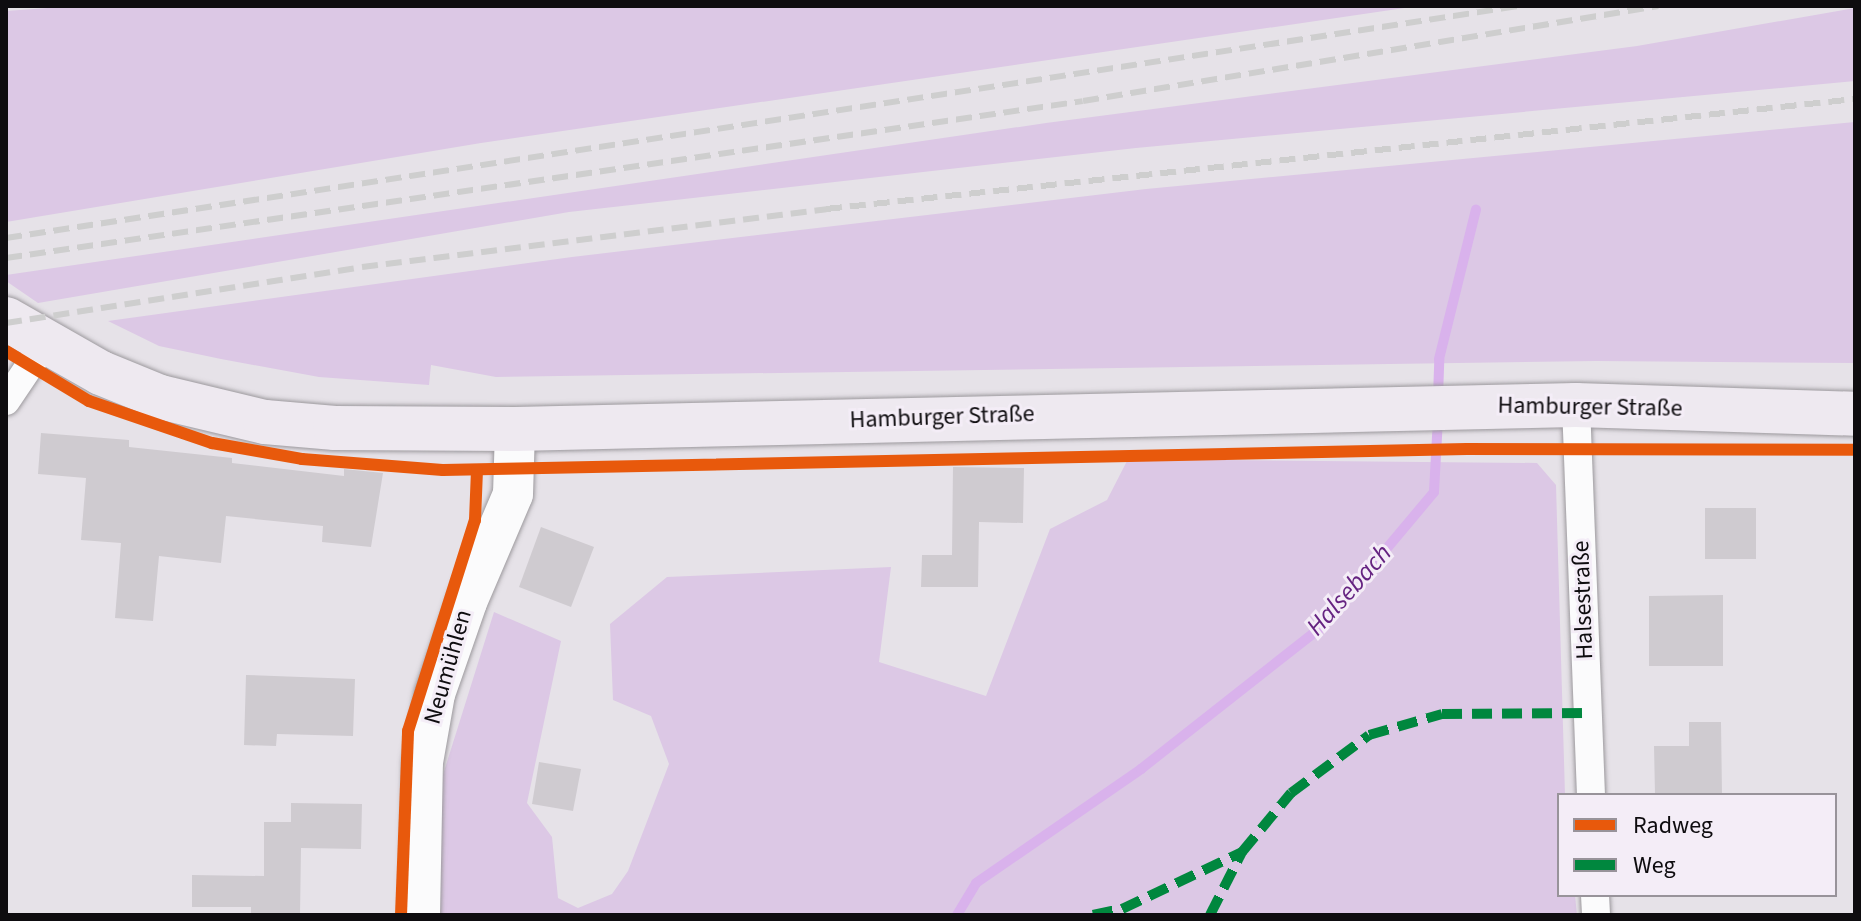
<!DOCTYPE html>
<meta charset="utf-8">
<style>
body{margin:0}
#map{position:relative;width:1861px;height:921px;overflow:hidden;background:#e6e2e8;font-family:"Source Sans 3",sans-serif}
div>[style]{position:absolute}
.green>*{inset:0;background:#dcc8e5}
.stream>*{height:10px;margin:-5px;padding:0 5px;transform-origin:5px;border-radius:5px;background:#d9b2ec}
.building>*{inset:0;background:#cfcbd0}
.roads{filter:drop-shadow(0 0 2px #9c999d) drop-shadow(0 0 2px #9c999d)}
.street>*{height:28px;margin:-14px;padding:0 14px;transform-origin:14px;border-radius:14px;background:#fbfbfc}
.secondary>*{height:40px;margin:-20px;padding:0 20px;transform-origin:20px;border-radius:20px;background:#fbfbfc}
.primary>*{height:44px;margin:-22px;padding:0 22px;transform-origin:22px;border-radius:22px;background:#eee9f0}
.rail>*{height:6px;margin-top:-3px;transform-origin:0;background:repeating-linear-gradient(90deg,#cecece 0 16px,transparent 0 24px)}
.quiet>*{height:10px;margin-top:-5px;transform-origin:0;background:repeating-linear-gradient(90deg,#00873e 0 20px,transparent 0 30px)}
.cycleway>*{height:12px;margin:-6px;padding:0 6px;transform-origin:6px;border-radius:6px;background:#e8590c}
span{translate:-50% -50%;white-space:nowrap;text-align:center;line-height:1.15;-webkit-text-stroke:6px #f4edf7;paint-order:stroke}
.street-label{font-size:24px;color:#0e0c0f}
.water-label{font-size:26px;color:#652381;font-style:italic}
.frame{position:absolute;inset:0;border:8px solid #0e0c0f;pointer-events:none}
.legend{position:absolute;left:1557px;top:793px;width:280px;height:104px;box-sizing:border-box;background:#f4edf7;border:2px solid #98939a;margin:0;padding:10px 14px;list-style:none;font-size:24px;color:#0e0c0f}
.legend li{display:flex;align-items:center;gap:16px;height:40px}
.legend b{width:40px;border:2px solid #98939a}
</style>
<div id="map">
<div class="green">
<div style="clip-path:polygon(76px 6px,1418px 6px,481px 143px,6px 222px,6px 11px)"></div>
<div style="clip-path:polygon(1855px 8px,1855px 81px,1136px 148px,569px 212px,38px 303px,6px 281px,6px 275px,1046px 123px,1637px 46px)"></div>
<div style="clip-path:polygon(1855px 122px,1855px 363px,1596px 361px,496px 377px,431px 365px,429px 385px,319px 377px,221px 359px,159px 346px,108px 321px,572px 257px,1146px 189px)"></div>
<div style="clip-path:polygon(1128px 459px,1537px 463px,1556px 485px,1565px 795px,1559px 795px,1559px 895px,1575px 895px,1577px 915px,432px 915px,436px 797px,494px 612px,561px 641px,527px 803px,552px 837px,558px 898px,578px 908px,612px 894px,628px 871px,669px 764px,651px 716px,613px 700px,610px 624px,667px 577px,891px 567px,879px 662px,986px 696px,1050px 529px,1107px 500px)"></div>
</div>
<div class="stream">
<div style="left:1438px;top:397px;width:38px;rotate:-88deg"></div>
<div style="left:1439px;top:359px;width:154px;rotate:-76.1deg"></div>
<div style="left:957px;top:915px;width:37px;rotate:-59deg"></div>
<div style="left:976px;top:883px;width:201px;rotate:-34.6deg"></div>
<div style="left:1141px;top:769px;width:228px;rotate:-38.2deg"></div>
<div style="left:1320px;top:628px;width:177px;rotate:-50deg"></div>
<div style="left:1434px;top:492px;width:75px;rotate:-86.9deg"></div>
</div>
<div class="building">
<div style="clip-path:polygon(41px 433px,129px 440px,129px 447px,232px 458px,232px 463px,344px 476px,344px 469px,383px 473px,371px 547px,322px 542px,323px 526px,226px 516px,221px 563px,159px 556px,153px 621px,115px 618px,121px 543px,81px 540px,86px 478px,38px 474px)"></div>
<div style="clip-path:polygon(953px 467px,1024px 468px,1023px 523px,979px 522px,978px 587px,921px 587px,922px 555px,952px 555px)"></div>
<div style="clip-path:polygon(1705px 508px,1756px 508px,1756px 559px,1705px 559px)"></div>
<div style="clip-path:polygon(541px 527px,594px 547px,571px 607px,519px 587px)"></div>
<div style="clip-path:polygon(1723px 595px,1723px 666px,1649px 666px,1649px 596px)"></div>
<div style="clip-path:polygon(246px 675px,355px 679px,353px 736px,277px 734px,276px 746px,244px 745px)"></div>
<div style="clip-path:polygon(1689px 722px,1721px 722px,1722px 794px,1655px 794px,1654px 746px,1689px 746px)"></div>
<div style="clip-path:polygon(539px 762px,581px 769px,573px 811px,532px 804px)"></div>
<div style="clip-path:polygon(291px 803px,362px 804px,361px 849px,301px 848px,300px 915px,251px 915px,251px 907px,192px 907px,192px 875px,264px 876px,264px 822px,291px 822px)"></div>
</div>
<div class="roads">
<div class="street">
<div style="left:6px;top:401px;width:70px;rotate:-56.1deg"></div>
<div style="left:1576px;top:405px;width:390px;rotate:87.8deg"></div>
<div style="left:1595px;top:895px;width:20px;rotate:87deg"></div>
</div>
<div class="secondary">
<div style="left:420px;top:915px;width:153px;rotate:-88.9deg"></div>
<div style="left:423px;top:762px;width:69px;rotate:-80deg"></div>
<div style="left:435px;top:694px;width:97px;rotate:-70.8deg"></div>
<div style="left:467px;top:602px;width:117px;rotate:-66.9deg"></div>
<div style="left:513px;top:494px;width:65px;rotate:-88.2deg"></div>
</div>
<div class="primary">
<div style="left:6px;top:319px;width:109px;rotate:29.6deg"></div>
<div style="left:101px;top:373px;width:64px;rotate:22.1deg"></div>
<div style="left:160px;top:397px;width:108px;rotate:13.4deg"></div>
<div style="left:265px;top:422px;width:70px;rotate:4.9deg"></div>
<div style="left:335px;top:428px;width:180px;rotate:0.3deg"></div>
<div style="left:515px;top:429px;width:1061px;rotate:-1.3deg"></div>
<div style="left:1576px;top:405px;width:279px;rotate:1.8deg"></div>
</div>
</div>
<div class="rail">
<div style="left:6px;top:238px;width:1531px;rotate:-8.72deg"></div>
<div style="left:6px;top:258px;width:1088px;rotate:-8.29deg"></div>
<div style="left:1083px;top:101px;width:583px;rotate:-9.38deg"></div>
<div style="left:6px;top:323px;width:360px;rotate:-8.9deg"></div>
<div style="left:362px;top:267px;width:468px;rotate:-7.1deg"></div>
<div style="left:826px;top:209px;width:1035px;rotate:-6.1deg"></div>
</div>
<div class="quiet">
<div style="left:1093px;top:915px;width:30px;rotate:-12deg"></div>
<div style="left:1122px;top:909px;width:133px;rotate:-25.4deg"></div>
<div style="left:1242px;top:852px;width:77px;rotate:-50.3deg"></div>
<div style="left:1291px;top:793px;width:97px;rotate:-36.6deg"></div>
<div style="left:1369px;top:735px;width:76px;rotate:-16deg"></div>
<div style="left:1442px;top:714px;width:146px;rotate:-0.4deg"></div>
<div style="left:1210px;top:915px;width:71px;rotate:-63.1deg"></div>
</div>
<div class="cycleway">
<div style="left:6px;top:351px;width:97px;rotate:31.1deg"></div>
<div style="left:89px;top:401px;width:130px;rotate:18.9deg"></div>
<div style="left:212px;top:443px;width:91px;rotate:10.1deg"></div>
<div style="left:302px;top:459px;width:141px;rotate:4.5deg"></div>
<div style="left:443px;top:470px;width:1024px;rotate:-1.17deg"></div>
<div style="left:1467px;top:449px;width:388px;rotate:0.1deg"></div>
<div style="left:401px;top:915px;width:184px;rotate:-87.8deg"></div>
<div style="left:408px;top:731px;width:221px;rotate:-72.4deg"></div>
<div style="left:475px;top:520px;width:50px;rotate:-87.7deg"></div>
</div>
<div class="street-label">
<span style="left:1590px;top:407px;rotate:1deg">Hamburger Straße</span>
<span style="left:942px;top:417px;rotate:-2deg">Hamburger Straße</span>
<span style="left:1583px;top:600px;rotate:-92deg">Halsestraße</span>
<span style="left:448px;top:667px;rotate:-74deg">Neumühlen</span>
</div>
<div class="water-label">
<span style="left:1349px;top:590px;rotate:-48deg">Halsebach</span>
</div>
<div class="frame"></div>
<ul class="legend">
<li><b style="height:10px;background:#e8590c"></b>Radweg</li>
<li><b style="height:10px;background:#00873e"></b>Weg</li>
</ul>
</div>
